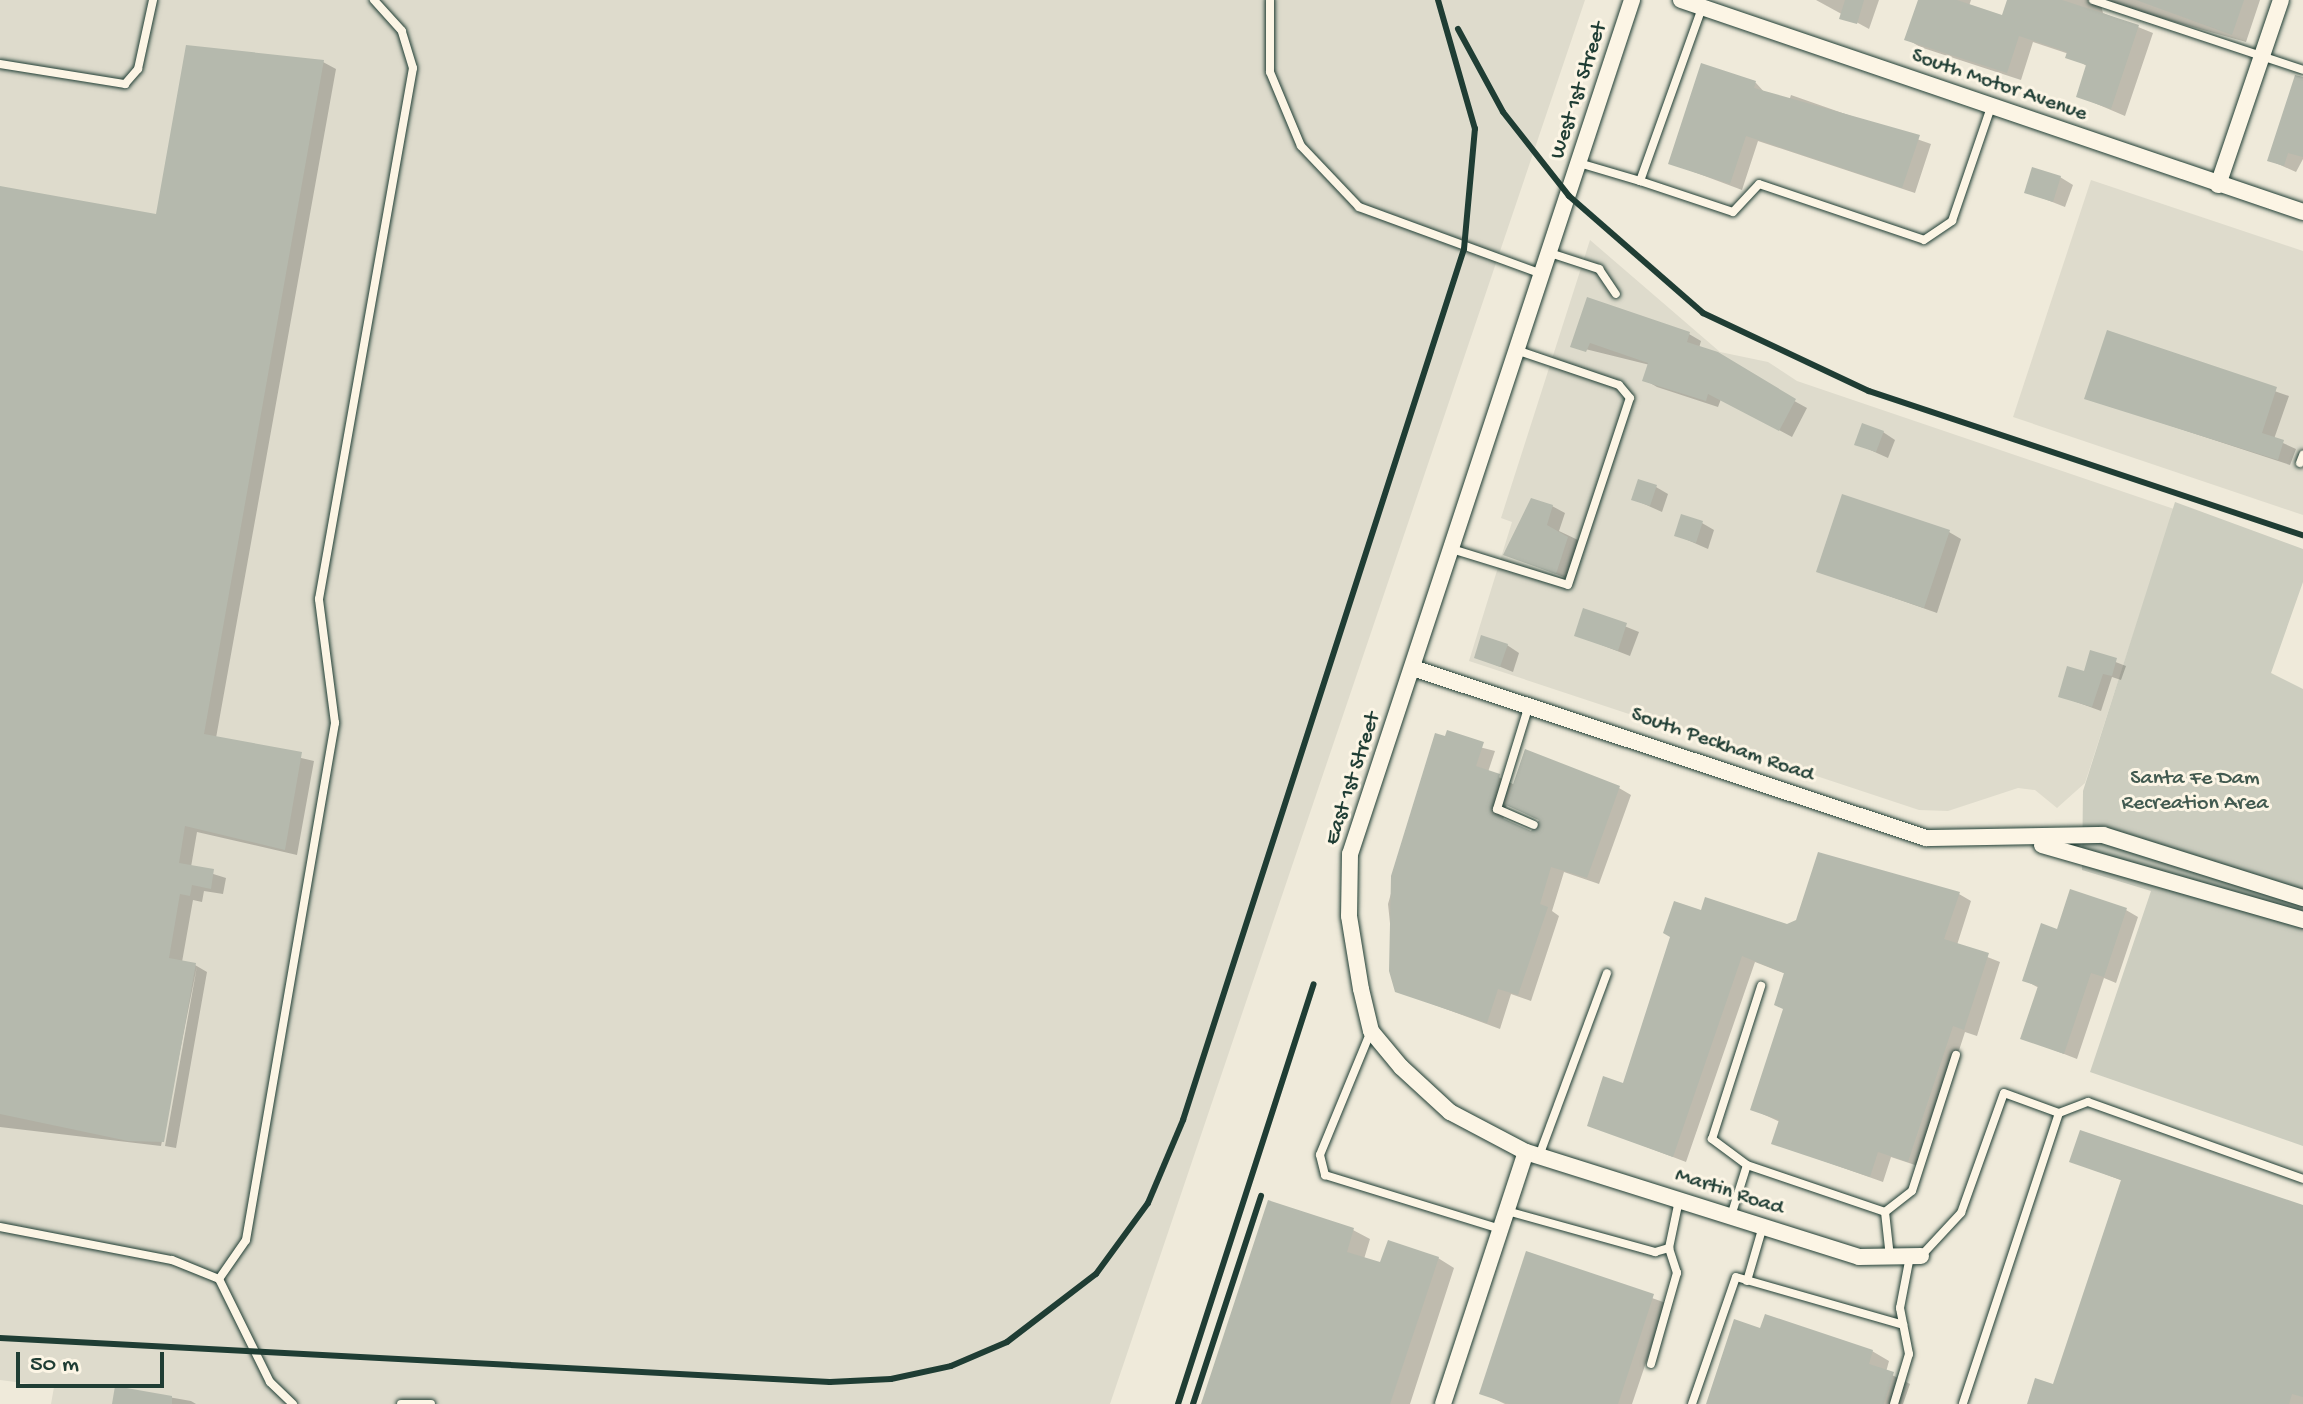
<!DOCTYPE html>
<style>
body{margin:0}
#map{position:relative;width:2303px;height:1404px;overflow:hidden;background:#efeada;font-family:"Gochi Hand",sans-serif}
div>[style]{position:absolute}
.built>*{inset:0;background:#dedbcc}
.green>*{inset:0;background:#cccdbf}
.shadow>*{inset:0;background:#0003}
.building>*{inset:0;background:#b5b9ad}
.roads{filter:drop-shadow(0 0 2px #1f3d34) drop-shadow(0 0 2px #1f3d34)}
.service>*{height:8px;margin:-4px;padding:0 4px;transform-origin:4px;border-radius:4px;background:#fcf5e5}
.minor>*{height:16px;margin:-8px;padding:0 8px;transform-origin:8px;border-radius:8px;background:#fcf5e5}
.rail>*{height:6px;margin:-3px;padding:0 3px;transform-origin:3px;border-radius:3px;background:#1f3d34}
span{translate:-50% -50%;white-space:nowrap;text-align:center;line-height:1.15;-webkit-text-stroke:6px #fcf5e5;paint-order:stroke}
.street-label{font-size:22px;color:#1f3d34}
.park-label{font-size:22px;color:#425a50}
.scale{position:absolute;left:16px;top:1352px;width:148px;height:36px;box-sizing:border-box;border:4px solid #1f3d34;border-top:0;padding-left:10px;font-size:24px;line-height:28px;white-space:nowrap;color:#1f3d34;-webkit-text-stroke:6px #fcf5e5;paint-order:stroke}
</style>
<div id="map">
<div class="built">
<div style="clip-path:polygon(0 0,1585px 0,1110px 1404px,51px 1404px,54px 1387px,0 1380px)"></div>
<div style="clip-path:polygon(2091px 180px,2303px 251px,2303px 515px,2013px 417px)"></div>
<div style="clip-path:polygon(1590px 240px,1720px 352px,1768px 362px,1797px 381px,2174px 509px,2085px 783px,2057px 808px,2035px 790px,2018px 788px,1948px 811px,1919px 810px,1469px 661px,1512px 522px,1501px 518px)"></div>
</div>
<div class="green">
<div style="clip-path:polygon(2175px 502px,2303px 549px,2303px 582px,2271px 673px,2303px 689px,2303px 1146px,2090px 1072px,2151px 891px,2082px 870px,2083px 791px)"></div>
</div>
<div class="shadow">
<div style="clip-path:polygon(1816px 0,1879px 0,1869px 29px)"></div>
<div style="clip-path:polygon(1920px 0,1971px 0,1969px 6px,2003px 18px,2009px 0,2260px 0,2246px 42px,2100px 1px,2103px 13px,2153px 33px,2125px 116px,2078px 96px,2088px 67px,2069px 54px,2033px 42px,2021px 80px,1920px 47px,1907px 39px)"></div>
<div style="clip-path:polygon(323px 62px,336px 69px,216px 738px,314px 761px,297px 855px,197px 832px,191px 867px,226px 878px,223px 894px,204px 891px,202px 902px,193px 900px,182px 962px,195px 965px,207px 972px,176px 1148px,165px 1146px,197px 966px,161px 1146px,0 1127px,0 188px,158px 216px)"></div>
<div style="clip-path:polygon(1703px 66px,1756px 83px,1766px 94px,1789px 101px,1791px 95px,1931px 144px,1915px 193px,1758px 141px,1742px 190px,1670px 163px)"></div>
<div style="clip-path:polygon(2303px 84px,2303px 159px,2296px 172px,2269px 160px)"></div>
<div style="clip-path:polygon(2060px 177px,2073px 185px,2065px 207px,2027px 192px)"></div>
<div style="clip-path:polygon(1588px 300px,1689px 334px,1701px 341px,1699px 348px,1807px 408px,1792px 437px,1721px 399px,1718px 407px,1657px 387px,1645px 380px,1650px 365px,1573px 346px)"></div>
<div style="clip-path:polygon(2108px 333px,2289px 396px,2274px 439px,2296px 449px,2290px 465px,2086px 398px)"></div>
<div style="clip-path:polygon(1883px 432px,1895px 440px,1888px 458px,1857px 444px)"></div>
<div style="clip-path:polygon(1656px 487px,1668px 494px,1662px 512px,1633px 499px)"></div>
<div style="clip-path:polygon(1552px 506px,1565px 513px,1559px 531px,1578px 540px,1569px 579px,1505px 554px)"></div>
<div style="clip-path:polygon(1702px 523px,1714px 530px,1708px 549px,1676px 535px)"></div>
<div style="clip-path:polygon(1949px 532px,1961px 539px,1937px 613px,1818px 571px)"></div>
<div style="clip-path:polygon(1585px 610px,1639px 632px,1630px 656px,1576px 635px)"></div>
<div style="clip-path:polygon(1507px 645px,1519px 653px,1513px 672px,1476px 657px)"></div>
<div style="clip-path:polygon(2092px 653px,2126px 666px,2121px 680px,2112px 677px,2101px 711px,2060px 696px,2085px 673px)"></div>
<div style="clip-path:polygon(evenodd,1436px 736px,1495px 751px,1488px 772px,1515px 785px,1619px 788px,1631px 795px,1599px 884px,1564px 872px,1552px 911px,1559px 916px,1531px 1001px,1511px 994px,1500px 1029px,1397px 991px,1388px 904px,1436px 736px,1507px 804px,1541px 821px,1533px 834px,1503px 820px,1507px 804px)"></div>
<div style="clip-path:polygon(1959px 894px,1971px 901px,1957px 945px,2000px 962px,1977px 1036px,1965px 1032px,1921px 1167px,1891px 1157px,1883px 1182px,1773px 1143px,1780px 1122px,1752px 1109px,1785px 1010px,1786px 974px,1755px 962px,1686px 1162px,1589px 1125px,1624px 1085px,1703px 912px,1787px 926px)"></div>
<div style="clip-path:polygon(2126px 910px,2138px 917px,2116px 983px,2104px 978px,2077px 1059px,2023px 1038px,2039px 988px,2024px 980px,2058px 931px)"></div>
<div style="clip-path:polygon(2071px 1161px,2303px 1207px,2303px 1404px,2029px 1404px,2054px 1386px,2123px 1181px)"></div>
<div style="clip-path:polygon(1353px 1230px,1370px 1239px,1364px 1259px,1382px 1265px,1438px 1258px,1454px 1268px,1410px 1404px,1203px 1404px)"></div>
<div style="clip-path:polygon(1528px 1254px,1666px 1303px,1632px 1404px,1505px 1404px,1482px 1393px)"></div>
<div style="clip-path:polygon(1762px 1330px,1872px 1351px,1889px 1361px,1886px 1372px,1910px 1384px,1903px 1404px,1708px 1404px)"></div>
<div style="clip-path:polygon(117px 1388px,191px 1401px,196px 1404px,114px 1404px)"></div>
</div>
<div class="building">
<div style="clip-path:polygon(1845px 0,1864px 0,1857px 24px,1839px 19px)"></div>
<div style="clip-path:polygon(1918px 0,1957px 0,2002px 15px,2007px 0,2062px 0,2139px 25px,2111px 109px,2076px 97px,2086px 65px,2065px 58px,2067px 52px,2019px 36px,2007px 73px,1904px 40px)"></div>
<div style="clip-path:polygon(2136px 0,2244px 0,2232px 35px)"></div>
<div style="clip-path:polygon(186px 45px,324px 60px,204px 734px,302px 752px,285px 850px,185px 826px,179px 863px,214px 869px,211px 889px,192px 885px,190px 896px,180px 894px,169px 958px,196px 963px,164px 1142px,128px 1141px,0 1114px,0 186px,156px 214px)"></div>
<div style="clip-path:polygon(1701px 63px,1756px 81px,1754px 88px,1920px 135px,1902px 188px,1746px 136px,1730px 184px,1668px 164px)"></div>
<div style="clip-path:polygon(2295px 75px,2303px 77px,2303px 157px,2288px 153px,2284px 166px,2267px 161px)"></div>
<div style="clip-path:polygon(2032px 167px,2061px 176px,2053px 202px,2024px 193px)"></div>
<div style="clip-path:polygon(1587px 297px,1690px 332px,1687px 342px,1718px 352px,1796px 399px,1779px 431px,1708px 394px,1706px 401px,1642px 381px,1648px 363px,1590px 343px,1586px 352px,1570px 347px)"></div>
<div style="clip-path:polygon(2107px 330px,2277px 387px,2262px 433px,2284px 440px,2278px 460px,2084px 399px)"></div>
<div style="clip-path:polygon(1862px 423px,1884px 431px,1876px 452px,1854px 445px)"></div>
<div style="clip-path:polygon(1638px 479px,1657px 485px,1650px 506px,1631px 500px)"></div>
<div style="clip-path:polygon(1842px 494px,1950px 530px,1924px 608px,1816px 572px)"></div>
<div style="clip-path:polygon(1531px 498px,1553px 505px,1547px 525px,1568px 537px,1556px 574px,1503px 555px)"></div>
<div style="clip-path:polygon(1681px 514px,1703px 521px,1696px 543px,1674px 536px)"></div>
<div style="clip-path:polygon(1583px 608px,1627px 623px,1618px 651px,1574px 636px)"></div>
<div style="clip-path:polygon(1481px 635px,1508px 644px,1500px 667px,1474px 658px)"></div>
<div style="clip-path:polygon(2090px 650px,2117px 658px,2112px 676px,2103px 674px,2092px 707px,2058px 697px,2067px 666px,2084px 671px)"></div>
<div style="clip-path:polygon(1447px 730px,1484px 742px,1476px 766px,1500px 774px,1491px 813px,1531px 831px,1539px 820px,1506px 805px,1525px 749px,1620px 786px,1587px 878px,1551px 867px,1540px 904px,1548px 907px,1518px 995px,1498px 989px,1487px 1023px,1395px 992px,1389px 971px,1391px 876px,1435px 733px,1445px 736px)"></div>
<div style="clip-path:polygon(1818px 852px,1960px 892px,1944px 939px,1989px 953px,1964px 1030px,1953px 1026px,1908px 1162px,1878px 1152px,1870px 1177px,1771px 1144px,1779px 1120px,1750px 1110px,1783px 1009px,1774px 1005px,1784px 973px,1742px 956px,1673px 1157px,1587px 1126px,1603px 1076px,1623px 1083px,1670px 937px,1663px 933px,1674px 901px,1701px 910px,1705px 897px,1787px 924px,1796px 920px)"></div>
<div style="clip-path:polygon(2070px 889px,2127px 908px,2104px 977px,2091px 973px,2064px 1054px,2020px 1039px,2038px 986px,2022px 981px,2041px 923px,2057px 929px)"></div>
<div style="clip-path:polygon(2080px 1130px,2303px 1205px,2303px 1397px,2292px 1394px,2289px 1404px,2027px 1404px,2035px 1378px,2053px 1384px,2121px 1180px,2069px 1162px)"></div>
<div style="clip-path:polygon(1268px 1200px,1354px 1228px,1347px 1252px,1380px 1262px,1388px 1240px,1439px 1257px,1390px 1404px,1201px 1404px)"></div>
<div style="clip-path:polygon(1526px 1251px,1654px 1294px,1618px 1404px,1509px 1404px,1479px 1394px)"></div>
<div style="clip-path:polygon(1765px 1314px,1873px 1350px,1869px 1364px,1894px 1372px,1884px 1404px,1706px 1404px,1734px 1319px,1760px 1328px)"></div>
<div style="clip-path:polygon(115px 1386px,172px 1396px,172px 1404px,112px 1404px)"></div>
</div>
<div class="roads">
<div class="service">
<div style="left:1270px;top:0;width:72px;rotate:90deg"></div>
<div style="left:1270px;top:72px;width:80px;rotate:67.3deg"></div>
<div style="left:1301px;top:146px;width:84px;rotate:46.4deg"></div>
<div style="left:1359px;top:207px;width:195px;rotate:20.1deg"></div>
<div style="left:2093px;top:0;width:221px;rotate:18.4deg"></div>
<div style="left:1703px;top:5px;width:187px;rotate:109.7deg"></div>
<div style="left:1640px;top:181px;width:98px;rotate:18.4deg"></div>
<div style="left:1733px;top:212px;width:38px;rotate:-47deg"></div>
<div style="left:1759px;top:184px;width:174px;rotate:18.7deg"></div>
<div style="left:1924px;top:240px;width:34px;rotate:-34deg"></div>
<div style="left:1952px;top:221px;width:120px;rotate:-71.1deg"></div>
<div style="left:0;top:64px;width:127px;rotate:9.1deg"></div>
<div style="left:125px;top:84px;width:20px;rotate:-49deg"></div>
<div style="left:138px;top:69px;width:71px;rotate:-77.7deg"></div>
<div style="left:1579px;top:163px;width:64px;rotate:16.4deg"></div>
<div style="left:1550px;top:253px;width:52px;rotate:18.1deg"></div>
<div style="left:1599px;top:269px;width:30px;rotate:56deg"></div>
<div style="left:2300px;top:463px;width:9px;rotate:-69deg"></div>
<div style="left:1452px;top:549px;width:121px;rotate:17.2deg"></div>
<div style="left:1568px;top:585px;width:197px;rotate:-71.7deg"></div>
<div style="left:1630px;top:398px;width:17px;rotate:-130deg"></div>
<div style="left:1619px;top:385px;width:106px;rotate:-161.2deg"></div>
<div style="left:1529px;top:705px;width:109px;rotate:107.1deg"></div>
<div style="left:1497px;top:809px;width:40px;rotate:23.4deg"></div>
<div style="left:1371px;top:1031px;width:134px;rotate:112.4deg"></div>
<div style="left:1320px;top:1155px;width:21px;rotate:76deg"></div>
<div style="left:1325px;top:1175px;width:183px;rotate:17.1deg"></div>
<div style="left:2059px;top:1113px;width:31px;rotate:-21deg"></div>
<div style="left:2088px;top:1102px;width:228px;rotate:19.7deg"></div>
<div style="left:1539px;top:1156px;width:195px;rotate:-69.6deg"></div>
<div style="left:1747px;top:1165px;width:146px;rotate:18.8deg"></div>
<div style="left:1885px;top:1212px;width:45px;rotate:83.7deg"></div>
<div style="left:1507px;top:1211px;width:154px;rotate:15.5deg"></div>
<div style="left:1655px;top:1252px;width:15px;rotate:-16deg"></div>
<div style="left:1669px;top:1248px;width:49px;rotate:-78.2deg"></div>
<div style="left:1885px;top:1212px;width:34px;rotate:-38deg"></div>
<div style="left:1912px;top:1191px;width:143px;rotate:-72.1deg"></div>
<div style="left:1731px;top:1216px;width:53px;rotate:-72.6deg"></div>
<div style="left:1747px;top:1165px;width:44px;rotate:-143.4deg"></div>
<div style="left:1712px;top:1139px;width:161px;rotate:-72.2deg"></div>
<div style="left:0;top:1227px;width:175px;rotate:10.9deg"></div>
<div style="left:172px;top:1260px;width:51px;rotate:22deg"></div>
<div style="left:219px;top:1279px;width:115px;rotate:63.7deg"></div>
<div style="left:270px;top:1382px;width:32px;rotate:44deg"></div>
<div style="left:1921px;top:1256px;width:59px;rotate:-47.1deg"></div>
<div style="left:1961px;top:1213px;width:127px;rotate:-70.3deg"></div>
<div style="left:2004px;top:1093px;width:59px;rotate:20deg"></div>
<div style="left:2059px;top:1113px;width:306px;rotate:108.3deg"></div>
<div style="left:219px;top:1279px;width:47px;rotate:-55.3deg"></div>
<div style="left:246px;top:1240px;width:525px;rotate:-80.23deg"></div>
<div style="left:335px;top:723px;width:125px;rotate:-97.4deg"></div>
<div style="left:319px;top:599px;width:539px;rotate:-79.96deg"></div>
<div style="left:413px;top:68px;width:39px;rotate:-107deg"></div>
<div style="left:402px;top:31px;width:42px;rotate:-132.1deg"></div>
<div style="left:1747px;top:1281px;width:57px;rotate:-73.8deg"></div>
<div style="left:1651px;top:1364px;width:95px;rotate:-74.1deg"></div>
<div style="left:1677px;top:1273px;width:26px;rotate:-108deg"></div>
<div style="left:401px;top:1404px;width:30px"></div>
<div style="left:1692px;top:1404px;width:134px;rotate:-70.9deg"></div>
<div style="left:1736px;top:1277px;width:174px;rotate:16deg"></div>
<div style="left:1894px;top:1404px;width:52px;rotate:-73.3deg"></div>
<div style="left:1909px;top:1354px;width:47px;rotate:-101.1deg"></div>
<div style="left:1900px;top:1308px;width:53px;rotate:-79.1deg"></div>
</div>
<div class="minor">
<div style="left:1632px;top:0;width:899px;rotate:108.27deg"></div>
<div style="left:1350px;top:854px;width:62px;rotate:90.9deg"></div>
<div style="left:1349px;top:916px;width:74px;rotate:80.7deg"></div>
<div style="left:1361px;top:989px;width:43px;rotate:76.6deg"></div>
<div style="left:1371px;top:1031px;width:47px;rotate:50.2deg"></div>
<div style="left:1401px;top:1067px;width:67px;rotate:42.6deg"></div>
<div style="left:1450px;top:1112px;width:86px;rotate:27.8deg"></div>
<div style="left:1526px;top:1152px;width:349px;rotate:17.5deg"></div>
<div style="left:1859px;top:1257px;width:62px;rotate:-0.9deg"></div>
<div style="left:1681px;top:0;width:657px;rotate:18.82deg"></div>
<div style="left:2218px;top:185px;width:195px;rotate:-71.2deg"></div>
<div style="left:1413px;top:668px;width:540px;rotate:18.33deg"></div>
<div style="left:1926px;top:838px;width:177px;rotate:-1deg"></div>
<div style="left:2103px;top:835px;width:210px;rotate:17.5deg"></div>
<div style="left:2042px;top:845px;width:272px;rotate:16deg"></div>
<div style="left:1443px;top:1404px;width:265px;rotate:-71.8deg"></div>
</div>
</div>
<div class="rail">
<div style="left:1458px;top:29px;width:94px;rotate:61.5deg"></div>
<div style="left:1503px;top:112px;width:107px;rotate:51.8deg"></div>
<div style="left:1569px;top:196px;width:178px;rotate:41.1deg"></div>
<div style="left:1703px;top:313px;width:183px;rotate:25.2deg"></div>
<div style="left:1869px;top:391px;width:457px;rotate:18.4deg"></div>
<div style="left:0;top:1338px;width:831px;rotate:3.03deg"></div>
<div style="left:830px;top:1382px;width:61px;rotate:-2.8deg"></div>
<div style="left:891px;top:1379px;width:61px;rotate:-12.2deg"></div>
<div style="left:951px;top:1366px;width:61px;rotate:-23.2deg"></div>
<div style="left:1007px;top:1342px;width:112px;rotate:-37.4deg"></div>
<div style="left:1096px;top:1274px;width:88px;rotate:-53.8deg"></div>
<div style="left:1148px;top:1203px;width:90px;rotate:-67.1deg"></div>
<div style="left:1183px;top:1120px;width:915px;rotate:-72.12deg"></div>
<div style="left:1464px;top:249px;width:121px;rotate:-84.8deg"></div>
<div style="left:1475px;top:129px;width:134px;rotate:-106deg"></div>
<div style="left:1178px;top:1404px;width:441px;rotate:-72.1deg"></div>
<div style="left:1193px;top:1404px;width:219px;rotate:-71.9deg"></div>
</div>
<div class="street-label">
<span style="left:1999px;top:86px;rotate:19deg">South Motor Avenue</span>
<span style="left:1580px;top:91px;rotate:-72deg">West 1st Street</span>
<span style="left:1722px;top:746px;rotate:19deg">South Peckham Road</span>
<span style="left:1354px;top:779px;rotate:-72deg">East 1st Street</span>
<span style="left:1729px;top:1193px;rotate:18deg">Martin Road</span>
</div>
<div class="park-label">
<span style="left:2195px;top:792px">Santa Fe Dam<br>Recreation Area</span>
</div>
<div class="scale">50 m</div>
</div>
